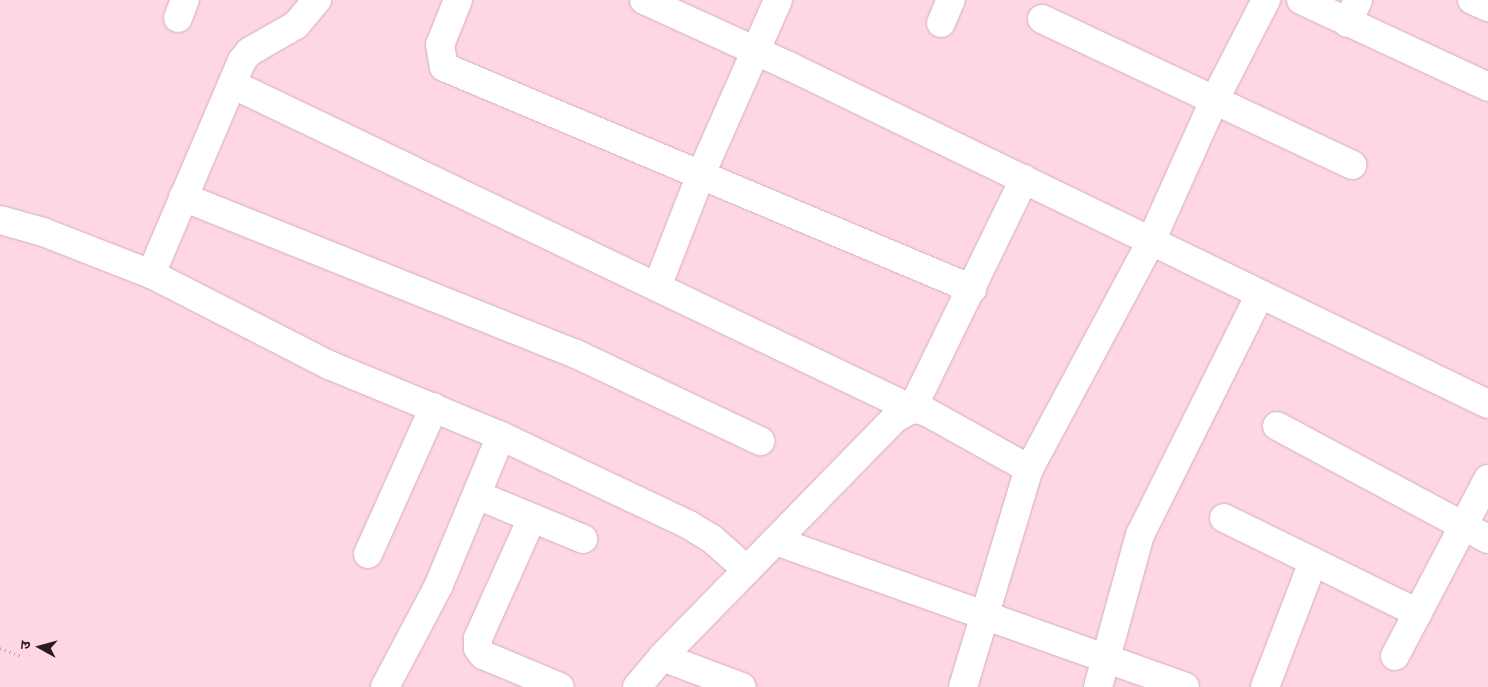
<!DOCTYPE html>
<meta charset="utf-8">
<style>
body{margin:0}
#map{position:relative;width:1488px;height:687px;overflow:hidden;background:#fed6e5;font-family:Manrope,"Noto Sans Devanagari",sans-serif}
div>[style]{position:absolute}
.path>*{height:3px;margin-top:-1.5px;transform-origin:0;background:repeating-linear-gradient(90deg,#ba9aa6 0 1px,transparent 0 5px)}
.roads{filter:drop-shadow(0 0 1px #d4aebd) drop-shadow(0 0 1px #d4aebd)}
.minor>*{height:28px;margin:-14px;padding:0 14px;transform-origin:14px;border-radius:14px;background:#fff}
span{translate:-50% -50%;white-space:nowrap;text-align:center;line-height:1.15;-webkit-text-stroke:5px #fed6e5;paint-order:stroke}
.north{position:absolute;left:15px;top:622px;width:50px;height:50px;-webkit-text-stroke:4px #fed6e5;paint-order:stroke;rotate:277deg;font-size:14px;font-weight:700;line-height:20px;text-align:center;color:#2a1b21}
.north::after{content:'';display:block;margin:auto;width:18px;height:22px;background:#2a1b21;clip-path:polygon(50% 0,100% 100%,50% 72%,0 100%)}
</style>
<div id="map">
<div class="path">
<div style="left:0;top:648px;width:22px;rotate:21deg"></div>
</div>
<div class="roads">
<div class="minor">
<div style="left:458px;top:0;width:48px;rotate:111.8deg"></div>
<div style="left:440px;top:45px;width:22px;rotate:80deg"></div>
<div style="left:444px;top:67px;width:573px;rotate:22.8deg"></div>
<div style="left:644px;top:0;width:159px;rotate:24.5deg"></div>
<div style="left:789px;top:66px;width:776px;rotate:25.81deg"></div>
<div style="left:1301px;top:0;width:206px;rotate:24.9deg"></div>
<div style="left:1472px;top:0;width:17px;rotate:24deg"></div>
<div style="left:178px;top:18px;width:19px;rotate:-69deg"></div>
<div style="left:1042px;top:19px;width:343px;rotate:25.2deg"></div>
<div style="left:941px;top:23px;width:25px;rotate:-67deg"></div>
<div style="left:1347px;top:23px;width:25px;rotate:-64deg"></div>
<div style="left:232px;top:84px;width:754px;rotate:25.55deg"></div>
<div style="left:912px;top:409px;width:256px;rotate:-64deg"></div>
<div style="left:183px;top:197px;width:423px;rotate:21.8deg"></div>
<div style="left:576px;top:354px;width:204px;rotate:25.3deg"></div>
<div style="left:0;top:220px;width:45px;rotate:15.6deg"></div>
<div style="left:43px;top:232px;width:116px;rotate:21.3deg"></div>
<div style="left:151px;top:274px;width:200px;rotate:27.1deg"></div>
<div style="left:329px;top:365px;width:186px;rotate:22.4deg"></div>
<div style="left:501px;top:436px;width:208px;rotate:25.3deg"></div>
<div style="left:689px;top:525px;width:26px;rotate:31deg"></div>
<div style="left:711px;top:538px;width:48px;rotate:41.6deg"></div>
<div style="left:151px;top:274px;width:232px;rotate:-66.9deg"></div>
<div style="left:242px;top:61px;width:11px;rotate:-52deg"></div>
<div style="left:249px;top:52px;width:54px;rotate:-29.9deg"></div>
<div style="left:296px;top:25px;width:33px;rotate:-50deg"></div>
<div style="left:657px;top:287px;width:121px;rotate:-68.7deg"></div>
<div style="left:701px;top:174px;width:190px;rotate:-66.1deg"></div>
<div style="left:1277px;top:426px;width:239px;rotate:28.2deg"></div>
<div style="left:477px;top:495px;width:115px;rotate:22.5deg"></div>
<div style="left:532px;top:518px;width:132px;rotate:114.2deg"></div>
<div style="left:478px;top:638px;width:10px;rotate:90deg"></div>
<div style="left:478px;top:648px;width:9px;rotate:54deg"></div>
<div style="left:483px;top:655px;width:83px;rotate:22.6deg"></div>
<div style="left:1224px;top:518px;width:216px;rotate:26.1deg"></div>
<div style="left:776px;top:541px;width:434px;rotate:19.6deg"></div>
<div style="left:368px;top:554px;width:161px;rotate:-65.8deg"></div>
<div style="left:1395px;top:656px;width:200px;rotate:-62.3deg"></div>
<div style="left:662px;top:657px;width:85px;rotate:20.6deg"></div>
<div style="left:385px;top:687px;width:113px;rotate:-62.1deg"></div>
<div style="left:438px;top:587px;width:164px;rotate:-67.4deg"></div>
<div style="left:637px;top:687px;width:39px;rotate:-50deg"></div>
<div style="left:662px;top:657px;width:332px;rotate:-45.7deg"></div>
<div style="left:894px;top:419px;width:21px;rotate:-29deg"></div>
<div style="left:912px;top:409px;width:13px;rotate:9deg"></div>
<div style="left:925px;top:411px;width:119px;rotate:29.1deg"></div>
<div style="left:963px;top:687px;width:228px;rotate:-73.2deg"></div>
<div style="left:1029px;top:469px;width:259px;rotate:-61.8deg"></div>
<div style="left:1151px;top:241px;width:154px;rotate:-65.8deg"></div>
<div style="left:1214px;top:101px;width:114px;rotate:-62.8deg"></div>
<div style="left:1098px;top:687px;width:158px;rotate:-74.6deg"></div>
<div style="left:1140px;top:535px;width:269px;rotate:-63.5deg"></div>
<div style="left:1265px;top:687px;width:134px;rotate:-69deg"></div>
</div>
</div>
<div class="north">उ</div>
</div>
